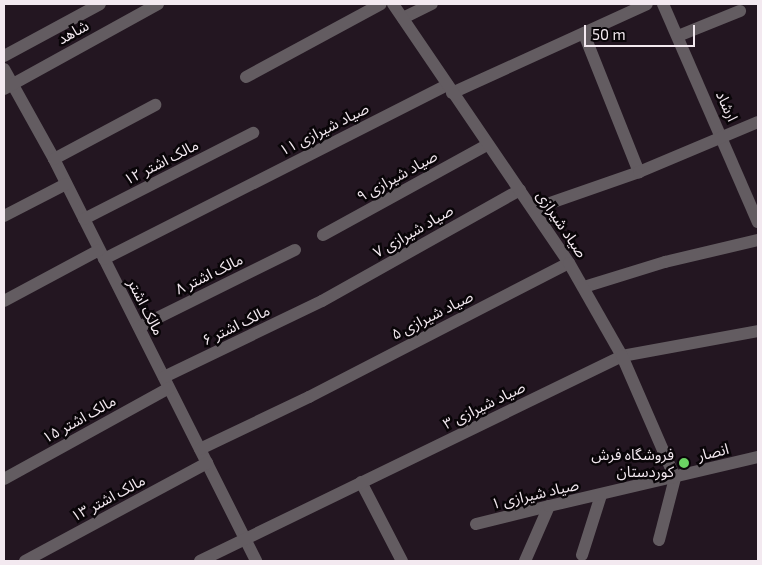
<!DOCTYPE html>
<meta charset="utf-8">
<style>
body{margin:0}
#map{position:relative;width:762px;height:565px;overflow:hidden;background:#231621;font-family:"Exo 2","Noto Sans Arabic",sans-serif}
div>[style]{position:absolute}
.minor>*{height:12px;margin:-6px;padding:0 6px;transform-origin:6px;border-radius:6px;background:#635c61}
.tertiary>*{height:12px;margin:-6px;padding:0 6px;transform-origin:6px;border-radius:6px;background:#635c61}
.dots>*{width:14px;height:14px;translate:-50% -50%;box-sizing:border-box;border:2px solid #090508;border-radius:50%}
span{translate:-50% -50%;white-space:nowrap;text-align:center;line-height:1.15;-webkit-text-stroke:5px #090508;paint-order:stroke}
.street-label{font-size:15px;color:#f3e9f0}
.poi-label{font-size:15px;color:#f3e9f0}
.right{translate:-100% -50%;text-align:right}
.frame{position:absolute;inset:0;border:5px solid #f3e9f0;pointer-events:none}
.scale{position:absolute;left:584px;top:25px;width:111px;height:22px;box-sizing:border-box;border:2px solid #f3e9f0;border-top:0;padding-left:6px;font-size:15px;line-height:18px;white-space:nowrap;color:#f3e9f0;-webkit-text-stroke:4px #090508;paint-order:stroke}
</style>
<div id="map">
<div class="minor">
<div style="left:663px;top:4px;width:238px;rotate:66.5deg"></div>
<div style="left:403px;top:18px;width:32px;rotate:-26deg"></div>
<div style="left:584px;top:34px;width:149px;rotate:68.3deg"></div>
<div style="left:678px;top:36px;width:67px;rotate:-22deg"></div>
<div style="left:4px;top:69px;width:103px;rotate:60.9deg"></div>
<div style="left:54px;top:159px;width:450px;rotate:63.3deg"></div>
<div style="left:246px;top:77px;width:153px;rotate:-28.4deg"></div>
<div style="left:452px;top:93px;width:214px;rotate:-24.5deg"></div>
<div style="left:54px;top:159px;width:115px;rotate:-28.1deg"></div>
<div style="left:533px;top:209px;width:112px;rotate:-19.2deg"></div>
<div style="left:639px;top:172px;width:129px;rotate:-22.8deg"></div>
<div style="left:4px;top:216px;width:70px;rotate:-27.3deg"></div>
<div style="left:84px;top:219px;width:190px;rotate:-27deg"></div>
<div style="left:323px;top:235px;width:187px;rotate:-28.8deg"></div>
<div style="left:104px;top:259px;width:385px;rotate:-26.9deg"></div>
<div style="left:584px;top:287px;width:85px;rotate:-17.2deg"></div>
<div style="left:665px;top:262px;width:96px;rotate:-13.3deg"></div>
<div style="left:4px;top:301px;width:108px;rotate:-28.2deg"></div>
<div style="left:139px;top:327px;width:174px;rotate:-26.3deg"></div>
<div style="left:164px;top:377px;width:175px;rotate:-25.7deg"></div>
<div style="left:322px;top:301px;width:227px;rotate:-29.3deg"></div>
<div style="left:200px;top:449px;width:121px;rotate:-25.5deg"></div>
<div style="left:309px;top:397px;width:292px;rotate:-27.3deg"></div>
<div style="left:4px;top:479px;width:188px;rotate:-28.9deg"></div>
<div style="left:361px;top:482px;width:89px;rotate:62.6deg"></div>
<div style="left:476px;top:524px;width:75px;rotate:-13.9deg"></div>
<div style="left:659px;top:540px;width:64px;rotate:-75.5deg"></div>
<div style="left:582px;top:555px;width:63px;rotate:-72.4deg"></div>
<div style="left:25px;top:561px;width:207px;rotate:-28.3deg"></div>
<div style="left:200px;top:561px;width:469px;rotate:-25.9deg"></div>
<div style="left:622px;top:356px;width:138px;rotate:-10.4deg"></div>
</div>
<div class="tertiary">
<div style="left:393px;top:4px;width:313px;rotate:55.8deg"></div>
<div style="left:569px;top:263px;width:107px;rotate:60.3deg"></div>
<div style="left:622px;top:356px;width:133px;rotate:66.5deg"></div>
<div style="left:4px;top:56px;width:109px;rotate:-28.4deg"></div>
<div style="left:4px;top:89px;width:176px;rotate:-28.9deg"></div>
<div style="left:525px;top:561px;width:60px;rotate:-66.4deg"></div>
<div style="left:549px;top:506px;width:215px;rotate:-13.2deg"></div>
</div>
<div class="dots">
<div style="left:684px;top:463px;background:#6bd363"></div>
</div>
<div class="street-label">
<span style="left:73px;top:32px;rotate:-29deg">شاهد</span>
<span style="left:727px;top:106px;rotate:65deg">ارشاد</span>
<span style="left:324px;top:129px;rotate:-27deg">صیاد شیرازی ۱۱</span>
<span style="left:161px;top:162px;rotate:-27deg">مالک اشتر ۱۲</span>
<span style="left:397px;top:176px;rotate:-29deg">صیاد شیرازی ۹</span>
<span style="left:562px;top:224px;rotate:56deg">صیاد شیرازی</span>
<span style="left:413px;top:231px;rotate:-30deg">صیاد شیرازی ۷</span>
<span style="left:209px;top:274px;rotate:-26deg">مالک اشتر ۸</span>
<span style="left:146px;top:307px;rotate:63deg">مالک اشتر</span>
<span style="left:432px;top:315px;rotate:-27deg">صیاد شیرازی ۵</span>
<span style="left:236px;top:325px;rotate:-26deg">مالک اشتر ۶</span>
<span style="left:484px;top:405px;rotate:-26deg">صیاد شیرازی ۳</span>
<span style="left:79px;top:419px;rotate:-29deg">مالک اشتر ۱۵</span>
<span style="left:713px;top:452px;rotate:-14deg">انصار</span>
<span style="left:535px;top:494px;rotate:-13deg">صیاد شیرازی ۱</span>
<span style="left:108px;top:498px;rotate:-28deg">مالک اشتر ۱۳</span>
</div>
<div class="poi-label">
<span class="right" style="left:674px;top:463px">فروشگاه فرش<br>کوردستان</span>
</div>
<div class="frame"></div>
<div class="scale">50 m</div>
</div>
